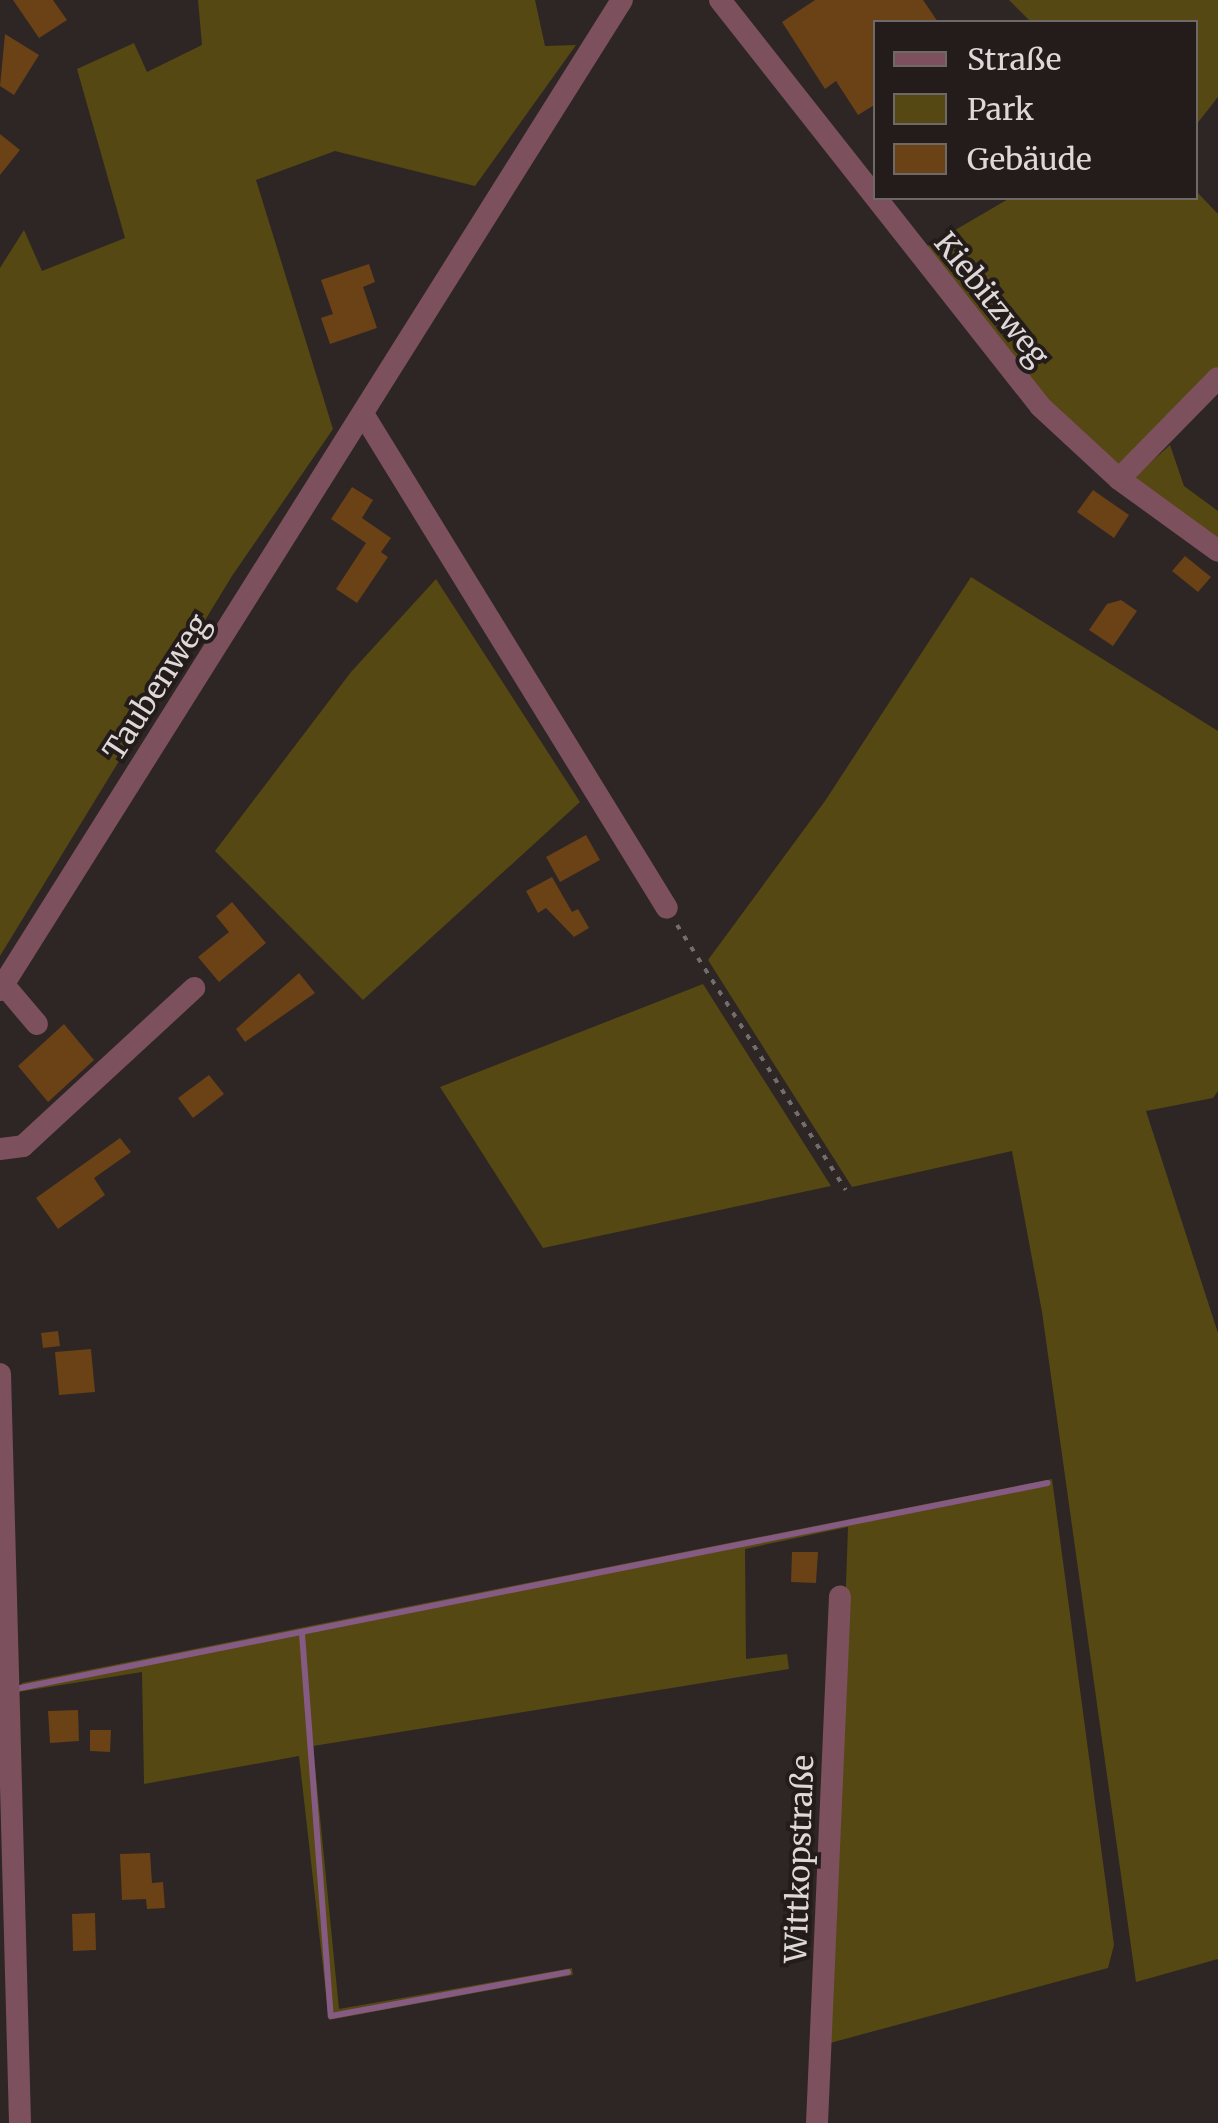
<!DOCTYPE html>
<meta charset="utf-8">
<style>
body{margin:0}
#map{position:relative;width:1218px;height:2123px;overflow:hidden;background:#2d2624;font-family:Merriweather,serif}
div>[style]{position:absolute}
.green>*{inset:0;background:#554812}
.stream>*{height:6px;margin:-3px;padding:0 3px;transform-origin:3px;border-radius:3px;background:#855a83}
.building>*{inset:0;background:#6b4116}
.path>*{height:4px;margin-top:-2px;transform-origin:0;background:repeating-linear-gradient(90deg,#736d6b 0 5px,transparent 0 13px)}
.minor>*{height:22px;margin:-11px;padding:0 11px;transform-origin:11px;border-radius:11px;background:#7d505d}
span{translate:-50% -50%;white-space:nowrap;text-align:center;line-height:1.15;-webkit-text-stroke:8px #231c1b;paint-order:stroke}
.street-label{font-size:30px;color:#ded9d8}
.legend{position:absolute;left:873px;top:20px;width:325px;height:180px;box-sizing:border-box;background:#231c1b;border:2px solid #6e6867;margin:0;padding:12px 18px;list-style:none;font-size:30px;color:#ded9d8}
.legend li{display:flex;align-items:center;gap:20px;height:50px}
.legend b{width:50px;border:2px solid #6e6867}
</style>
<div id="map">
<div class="green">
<div style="clip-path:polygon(198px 0,535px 0,545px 46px,576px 45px,475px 186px,335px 151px,256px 180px,333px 429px,232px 576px,0 956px,0 268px,24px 230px,42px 271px,125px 238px,77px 69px,134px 43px,147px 72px,202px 45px)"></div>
<div style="clip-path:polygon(1009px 0,1218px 0,1218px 97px,1196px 125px,1196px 22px,1031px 22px)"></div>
<div style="clip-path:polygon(1196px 191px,1218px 214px,1218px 371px,1116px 471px,1056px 410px,926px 247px,1010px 198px,1196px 198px)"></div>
<div style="clip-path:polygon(1170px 445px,1184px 486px,1218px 511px,1218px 546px,1129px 482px)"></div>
<div style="clip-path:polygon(971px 577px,1218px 731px,1218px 1091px,1213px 1098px,1146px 1111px,1218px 1333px,1218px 1959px,1136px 1982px,1042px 1312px,1012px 1151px,852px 1187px,708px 960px,825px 801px)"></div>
<div style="clip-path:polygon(436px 579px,580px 802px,363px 1000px,215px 851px,351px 672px)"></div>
<div style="clip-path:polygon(703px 984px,831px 1186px,543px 1248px,440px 1087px)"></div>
<div style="clip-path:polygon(1052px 1479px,1114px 1945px,1108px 1968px,830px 2043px,848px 1527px,745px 1549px,746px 1659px,787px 1654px,789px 1669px,313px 1746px,339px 2009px,572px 1968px,573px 1975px,329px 2020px,299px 1756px,144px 1784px,142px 1672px,18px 1692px,22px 1683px)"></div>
</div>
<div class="stream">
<div style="left:302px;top:1634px;width:383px;rotate:85.7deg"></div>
<div style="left:331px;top:2016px;width:241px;rotate:-10.5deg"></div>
<div style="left:15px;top:1689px;width:1053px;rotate:-11.28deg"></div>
</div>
<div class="building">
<div style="clip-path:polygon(13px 0,53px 0,67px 20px,39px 38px)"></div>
<div style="clip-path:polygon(815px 0,923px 0,938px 22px,876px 22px,876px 104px,858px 115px,836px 81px,825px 89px,782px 22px)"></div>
<div style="clip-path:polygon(5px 34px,39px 55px,14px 95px,0 86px)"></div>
<div style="clip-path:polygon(0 134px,20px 150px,0 175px)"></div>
<div style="clip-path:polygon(369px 264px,375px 282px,363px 287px,377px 328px,330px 344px,321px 318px,333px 314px,321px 280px)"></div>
<div style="clip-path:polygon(352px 487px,373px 500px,362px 518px,391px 538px,381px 552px,388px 557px,357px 603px,336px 589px,366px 543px,331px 519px)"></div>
<div style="clip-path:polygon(1093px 490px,1129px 515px,1114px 538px,1077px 512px)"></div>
<div style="clip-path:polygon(1185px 556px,1211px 577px,1198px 592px,1172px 571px)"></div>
<div style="clip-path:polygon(1121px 600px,1137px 611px,1113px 646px,1089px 630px,1107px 604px)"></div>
<div style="clip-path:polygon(586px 835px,600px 860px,560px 882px,546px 857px)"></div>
<div style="clip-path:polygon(552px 877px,572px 912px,578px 909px,589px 928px,574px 937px,546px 908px,538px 913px,526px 891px)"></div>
<div style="clip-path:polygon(232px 902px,266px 943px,219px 982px,198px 957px,229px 932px,216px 916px)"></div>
<div style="clip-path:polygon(299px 973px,315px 993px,245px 1042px,236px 1029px)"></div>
<div style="clip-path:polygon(64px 1024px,94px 1060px,48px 1102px,18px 1066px)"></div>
<div style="clip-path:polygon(209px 1075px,224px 1094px,193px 1118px,178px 1098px)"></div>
<div style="clip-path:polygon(120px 1138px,131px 1152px,94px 1178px,105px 1195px,58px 1229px,36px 1198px)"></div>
<div style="clip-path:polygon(58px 1331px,60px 1346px,43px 1348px,41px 1333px)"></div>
<div style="clip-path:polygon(91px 1349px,95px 1392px,59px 1395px,55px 1352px)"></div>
<div style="clip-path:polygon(792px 1552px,818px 1552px,816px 1583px,791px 1582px)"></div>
<div style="clip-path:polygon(78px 1710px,79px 1741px,50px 1743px,48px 1711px)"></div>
<div style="clip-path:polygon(90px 1730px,111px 1730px,110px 1752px,90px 1751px)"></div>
<div style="clip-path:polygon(150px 1853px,152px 1883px,163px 1882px,165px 1908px,147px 1909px,146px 1899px,122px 1900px,120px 1854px)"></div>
<div style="clip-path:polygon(95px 1913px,96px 1950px,73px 1951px,72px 1914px)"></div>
</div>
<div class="path">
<div style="left:677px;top:925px;width:314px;rotate:57.5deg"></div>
</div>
<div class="minor">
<div style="left:720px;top:0;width:518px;rotate:51.74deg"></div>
<div style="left:1041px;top:407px;width:106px;rotate:42.7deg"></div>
<div style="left:1119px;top:479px;width:122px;rotate:36deg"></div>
<div style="left:365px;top:417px;width:576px;rotate:58.41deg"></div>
<div style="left:1119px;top:479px;width:141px;rotate:-45.6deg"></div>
<div style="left:4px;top:985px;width:51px;rotate:49.8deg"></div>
<div style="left:0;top:990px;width:1169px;rotate:-57.86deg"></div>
<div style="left:0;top:1149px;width:23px;rotate:-7deg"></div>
<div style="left:23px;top:1146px;width:233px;rotate:-42.7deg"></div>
<div style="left:0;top:1374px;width:749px;rotate:88.47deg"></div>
<div style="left:817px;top:2123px;width:527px;rotate:-87.5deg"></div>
</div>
<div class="street-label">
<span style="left:992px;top:299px;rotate:51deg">Kiebitzweg</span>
<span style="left:156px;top:687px;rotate:-57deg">Taubenweg</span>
<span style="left:799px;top:1859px;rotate:-88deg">Wittkopstraße</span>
</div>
<ul class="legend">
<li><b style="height:12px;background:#7d505d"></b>Straße</li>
<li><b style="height:28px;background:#554812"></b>Park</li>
<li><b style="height:28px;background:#6b4116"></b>Gebäude</li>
</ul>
</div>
